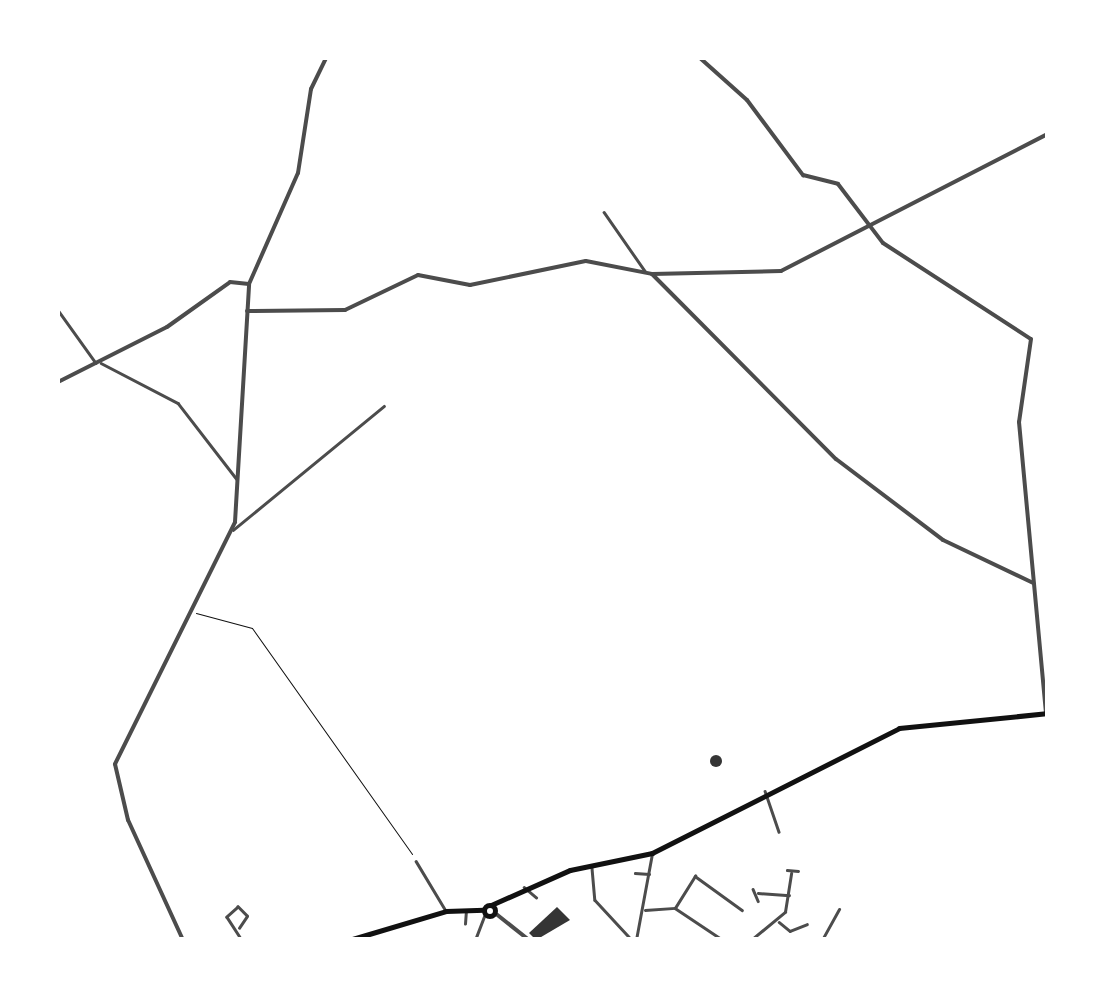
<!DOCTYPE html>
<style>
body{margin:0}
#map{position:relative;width:1105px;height:997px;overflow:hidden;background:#fff;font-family:Ubuntu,sans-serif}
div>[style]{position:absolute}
.building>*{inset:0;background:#353535}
.round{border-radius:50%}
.path>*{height:1px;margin:-0.5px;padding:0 0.5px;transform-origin:0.5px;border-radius:0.5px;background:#111}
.minor>*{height:2.5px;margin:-1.25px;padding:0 1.25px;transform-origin:1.25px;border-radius:1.25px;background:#4c4c4c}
.tertiary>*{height:4px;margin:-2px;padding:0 2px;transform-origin:2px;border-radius:2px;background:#4c4c4c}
.secondary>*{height:5px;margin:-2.5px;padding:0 2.5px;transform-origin:2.5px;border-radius:2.5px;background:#111}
.secondary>.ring{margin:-2.5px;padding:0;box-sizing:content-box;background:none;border:5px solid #111;border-radius:50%}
span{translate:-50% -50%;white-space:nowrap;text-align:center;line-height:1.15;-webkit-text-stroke:8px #fff;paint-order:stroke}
.frame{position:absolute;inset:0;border:60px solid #fff;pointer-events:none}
</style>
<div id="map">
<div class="building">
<div class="round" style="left:710px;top:755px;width:12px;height:12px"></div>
<div style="clip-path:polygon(557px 907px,570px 920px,536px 940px,529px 933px)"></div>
</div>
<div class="path">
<div style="left:196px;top:613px;width:58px;rotate:15deg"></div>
<div style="left:252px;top:628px;width:277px;rotate:54.7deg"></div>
</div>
<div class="minor">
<div style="left:604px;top:212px;width:72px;rotate:55.2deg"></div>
<div style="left:58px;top:310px;width:65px;rotate:54.4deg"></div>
<div style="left:101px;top:363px;width:87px;rotate:27.5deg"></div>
<div style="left:178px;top:403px;width:95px;rotate:52.3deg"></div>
<div style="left:233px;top:530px;width:195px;rotate:-39.4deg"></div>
<div style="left:765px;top:791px;width:43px;rotate:71.1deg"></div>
<div style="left:416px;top:861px;width:58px;rotate:59deg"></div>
<div style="left:592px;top:868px;width:32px;rotate:85deg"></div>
<div style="left:595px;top:900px;width:54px;rotate:47.2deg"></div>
<div style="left:787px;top:870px;width:11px;rotate:5deg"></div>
<div style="left:635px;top:873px;width:14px;rotate:4deg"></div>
<div style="left:524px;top:887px;width:16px;rotate:40deg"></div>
<div style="left:753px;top:889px;width:13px;rotate:67deg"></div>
<div style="left:758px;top:893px;width:31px;rotate:4deg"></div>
<div style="left:675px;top:908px;width:38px;rotate:-58deg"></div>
<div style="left:695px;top:876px;width:58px;rotate:35.9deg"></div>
<div style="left:645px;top:910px;width:30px;rotate:-4deg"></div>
<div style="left:675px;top:908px;width:58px;rotate:33.7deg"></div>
<div style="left:779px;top:922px;width:14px;rotate:39deg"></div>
<div style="left:790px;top:931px;width:18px;rotate:-22deg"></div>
<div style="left:465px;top:924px;width:13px;rotate:-86deg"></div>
<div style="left:239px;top:928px;width:14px;rotate:-56deg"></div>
<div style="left:247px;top:916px;width:13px;rotate:-135deg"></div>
<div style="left:238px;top:907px;width:15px;rotate:138deg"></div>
<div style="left:227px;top:917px;width:27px;rotate:57deg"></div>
<div style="left:475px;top:940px;width:28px;rotate:-69deg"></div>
<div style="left:636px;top:940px;width:87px;rotate:-79.5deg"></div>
<div style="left:751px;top:940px;width:44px;rotate:-39.5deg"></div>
<div style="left:785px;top:912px;width:39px;rotate:-81deg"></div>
<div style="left:822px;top:940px;width:35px;rotate:-61deg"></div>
</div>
<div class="tertiary">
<div style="left:700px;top:58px;width:63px;rotate:41.8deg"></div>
<div style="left:747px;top:100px;width:94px;rotate:53.3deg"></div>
<div style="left:803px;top:175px;width:36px;rotate:14deg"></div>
<div style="left:838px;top:184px;width:74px;rotate:52.7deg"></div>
<div style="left:883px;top:243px;width:176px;rotate:33deg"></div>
<div style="left:1031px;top:339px;width:84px;rotate:98.2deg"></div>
<div style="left:1019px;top:422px;width:292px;rotate:84.7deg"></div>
<div style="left:652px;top:274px;width:261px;rotate:45.2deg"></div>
<div style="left:836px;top:459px;width:134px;rotate:37.1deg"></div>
<div style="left:943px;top:540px;width:100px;rotate:25.5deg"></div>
<div style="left:247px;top:311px;width:98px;rotate:-0.6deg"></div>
<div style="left:345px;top:310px;width:81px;rotate:-25.6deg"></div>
<div style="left:418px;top:275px;width:53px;rotate:10.9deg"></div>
<div style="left:470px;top:285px;width:118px;rotate:-11.7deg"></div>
<div style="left:586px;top:261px;width:67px;rotate:11.1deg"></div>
<div style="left:652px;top:274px;width:129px;rotate:-1.3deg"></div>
<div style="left:781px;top:271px;width:300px;rotate:-27.2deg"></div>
<div style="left:58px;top:382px;width:122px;rotate:-26.8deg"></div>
<div style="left:167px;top:327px;width:77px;rotate:-35.5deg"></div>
<div style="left:230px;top:282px;width:19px;rotate:6deg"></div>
<div style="left:495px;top:913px;width:43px;rotate:38.5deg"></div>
<div style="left:183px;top:940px;width:132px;rotate:-114.6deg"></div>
<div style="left:128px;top:820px;width:57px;rotate:-103.1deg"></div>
<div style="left:115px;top:764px;width:270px;rotate:-63.6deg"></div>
<div style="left:235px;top:522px;width:238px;rotate:-86.6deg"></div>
<div style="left:249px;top:284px;width:121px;rotate:-66.2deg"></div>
<div style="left:298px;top:173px;width:85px;rotate:-81.2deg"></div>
<div style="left:311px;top:89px;width:34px;rotate:-64deg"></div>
</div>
<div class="secondary">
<div style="left:491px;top:905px;width:86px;rotate:-23.9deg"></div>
<div style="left:570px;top:870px;width:84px;rotate:-11.7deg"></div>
<div style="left:652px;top:853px;width:277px;rotate:-26.8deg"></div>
<div style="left:899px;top:728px;width:150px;rotate:-5.7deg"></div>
<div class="ring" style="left:484.5px;top:905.5px;width:6px;height:6px"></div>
<div style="left:349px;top:940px;width:101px;rotate:-16.6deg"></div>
<div style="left:446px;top:911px;width:38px;rotate:-2deg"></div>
</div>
<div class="frame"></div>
</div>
